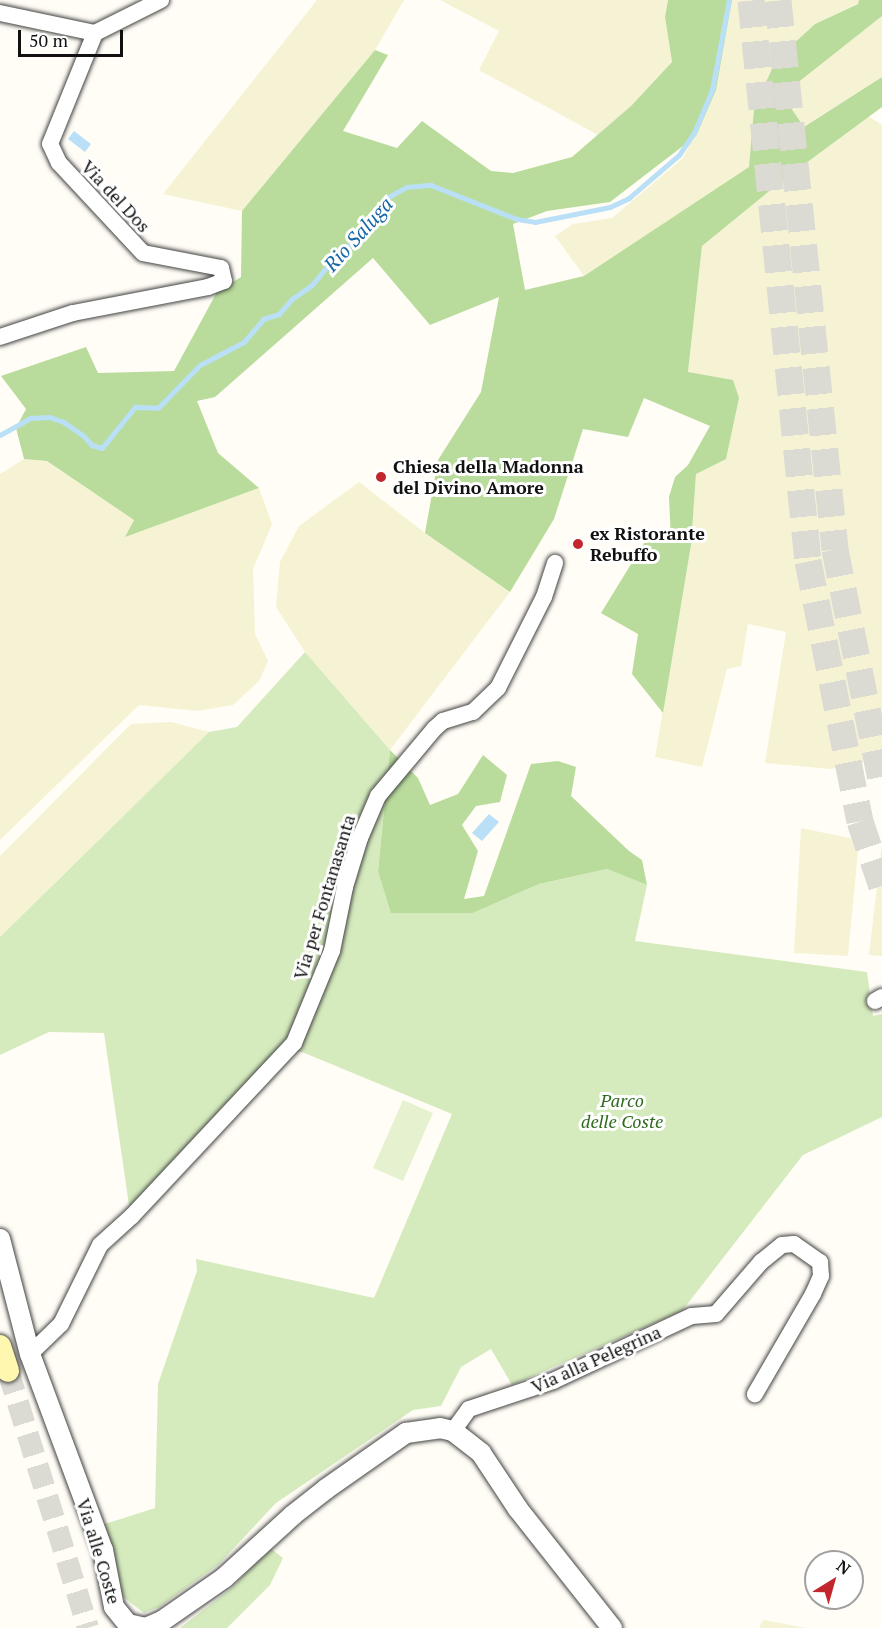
<!DOCTYPE html>
<style>
body{margin:0}
#map{position:relative;width:882px;height:1628px;overflow:hidden;background:#fffdf5;font-family:"PT Serif",serif}
div>[style]{position:absolute}
.farmland>*{inset:0;background:#f6f3d4}
.green>*{inset:0;background:#d5ebbd}
.forest>*{inset:0;background:#b9dc9c}
.pitch>*{inset:0;background:#e6f2cf}
.water>*{inset:0;background:#b9e0f7}
.stream>*{height:4.5px;margin:-2.25px;padding:0 2.25px;transform-origin:2.25px;border-radius:2.25px;background:#b9e0f7}
.secondary-tunnel>*{height:22px;margin-top:-11px;transform-origin:0;background:repeating-linear-gradient(90deg,#dbdad3 0 22px,transparent 0 33px)}
.trunk-tunnel>*{height:27px;margin-top:-13.5px;transform-origin:0;background:repeating-linear-gradient(90deg,#dbdad3 0 27px,transparent 0 41px)}
.roads{filter:drop-shadow(0 0 2px #444) drop-shadow(0 0 2px #444)}
.minor>*{height:16px;margin:-8px;padding:0 8px;transform-origin:8px;border-radius:8px;background:#fff}
.tertiary>*{height:20px;margin:-10px;padding:0 10px;transform-origin:10px;border-radius:10px;background:#fff}
.secondary>*{height:22px;margin:-11px;padding:0 11px;transform-origin:11px;border-radius:11px;background:#fff6b0}
.dots>*{width:16px;height:16px;translate:-50% -50%;box-sizing:border-box;border:3px solid #fff;border-radius:50%}
span{translate:-50% -50%;white-space:nowrap;text-align:center;line-height:1.15;-webkit-text-stroke:6px #fff;paint-order:stroke}
.street-label{font-size:18px;color:#111}
.poi-label{font-size:18px;color:#111;font-weight:700}
.left{translate:0 -50%;text-align:left}
.park-label{font-size:18px;color:#2f6b1f;font-style:italic}
.water-label{font-size:20px;color:#1768a6;font-style:italic}
.north{position:absolute;left:804px;top:1550px;width:60px;height:60px;box-sizing:border-box;background:#fff;border:2px solid #a0a0a0;border-radius:50%;rotate:37deg;font-size:16px;font-weight:700;line-height:24px;text-align:center;color:#111}
.north::after{content:'';display:block;margin:auto;width:21px;height:27px;background:#c4262e;clip-path:polygon(50% 0,100% 100%,50% 72%,0 100%)}
.scale{position:absolute;left:18px;top:30px;width:105px;height:27px;box-sizing:border-box;border:3px solid #111;border-top:0;padding-left:8px;font-size:18px;line-height:21px;white-space:nowrap;color:#111;-webkit-text-stroke:4px #fff;paint-order:stroke}
</style>
<div id="map">
<div class="farmland">
<div style="clip-path:polygon(317px 0,404px 0,375px 50px,242px 211px,163px 194px)"></div>
<div style="clip-path:polygon(440px 0,668px 0,665px 17px,672px 62px,631px 106px,598px 135px,479px 70px,499px 31px)"></div>
<div style="clip-path:polygon(732px 0,859px 0,859px 3px,815px 24px,754px 109px,750px 167px,584px 276px,555px 236px,573px 224px,612px 218px,683px 158px,716px 90px)"></div>
<div style="clip-path:polygon(882px 16px,882px 77px,804px 127px,781px 94px)"></div>
<div style="clip-path:polygon(868px 116px,882px 125px,882px 759px,831px 769px,765px 763px,786px 632px,748px 624px,741px 666px,727px 669px,702px 767px,655px 757px,691px 545px,696px 474px,733px 380px,688px 373px,702px 246px,783px 180px)"></div>
<div style="clip-path:polygon(24px 459px,47px 461px,134px 520px,126px 536px,259px 488px,272px 524px,253px 569px,255px 634px,268px 661px,259px 681px,233px 705px,198px 711px,139px 705px,0 840px,0 474px)"></div>
<div style="clip-path:polygon(359px 482px,425px 533px,510px 592px,390px 750px,305px 652px,276px 607px,280px 562px,299px 526px)"></div>
<div style="clip-path:polygon(171px 722px,209px 732px,0 937px,0 856px,131px 724px)"></div>
<div style="clip-path:polygon(801px 828px,859px 840px,848px 956px,794px 953px)"></div>
<div style="clip-path:polygon(882px 843px,882px 956px,869px 955px)"></div>
<div style="clip-path:polygon(763px 1620px,764px 1620px,806px 1628px,759px 1628px)"></div>
</div>
<div class="green">
<div style="clip-path:polygon(305px 652px,390px 750px,378px 870px,473px 913px,539px 884px,607px 869px,647px 885px,635px 941px,867px 972px,873px 1016px,882px 1014px,882px 1117px,803px 1155px,682px 1311px,512px 1385px,491px 1349px,461px 1367px,441px 1406px,413px 1410px,276px 1503px,219px 1564px,159px 1607px,144px 1613px,117px 1592px,102px 1525px,155px 1508px,158px 1384px,197px 1271px,196px 1259px,374px 1298px,452px 1114px,302px 1052px,277px 1051px,135px 1208px,129px 1205px,104px 1033px,49px 1032px,0 1055px,0 937px,209px 732px,237px 727px)"></div>
<div style="clip-path:polygon(270px 1548px,283px 1558px,270px 1585px,227px 1628px,180px 1628px,232px 1588px)"></div>
</div>
<div class="forest">
<div style="clip-path:polygon(668px 0,732px 0,716px 90px,696px 136px,610px 202px,547px 211px,513px 224px,525px 290px,584px 276px,749px 167px,754px 109px,776px 60px,815px 24px,858px 4px,859px 0,882px 0,882px 16px,782px 95px,804px 127px,882px 77px,882px 107px,783px 180px,702px 246px,688px 372px,733px 380px,739px 398px,726px 459px,696px 474px,691px 545px,663px 713px,632px 674px,638px 634px,601px 613px,644px 543px,671px 540px,669px 497px,675px 477px,688px 465px,710px 426px,644px 398px,628px 437px,583px 429px,554px 519px,510px 592px,425px 533px,438px 460px,481px 392px,499px 297px,430px 325px,373px 258px,215px 397px,197px 401px,218px 453px,259px 488px,125px 537px,134px 520px,47px 461px,24px 459px,16px 428px,26px 409px,1px 376px,86px 347px,98px 373px,174px 371px,217px 292px,241px 277px,242px 211px,375px 50px,388px 55px,343px 131px,397px 148px,422px 121px,491px 171px,513px 173px,572px 157px,631px 106px,672px 62px,665px 17px)"></div>
<div style="clip-path:polygon(390px 750px,418px 778px,430px 805px,458px 794px,483px 755px,507px 775px,500px 802px,476px 806px,462px 825px,478px 851px,464px 899px,484px 896px,531px 764px,558px 761px,576px 767px,571px 796px,629px 851px,642px 860px,647px 885px,607px 869px,539px 884px,473px 913px,391px 913px,378px 871px)"></div>
</div>
<div class="pitch">
<div style="clip-path:polygon(403px 1100px,433px 1113px,403px 1181px,373px 1168px)"></div>
</div>
<div class="water">
<div style="clip-path:polygon(74px 131px,91px 144px,85px 152px,68px 139px)"></div>
<div style="clip-path:polygon(489px 814px,499px 822px,482px 841px,472px 833px)"></div>
</div>
<div class="stream">
<div style="left:0;top:435px;width:35px;rotate:-29deg"></div>
<div style="left:31px;top:418px;width:18px;rotate:-3deg"></div>
<div style="left:49px;top:417px;width:16px;rotate:18deg"></div>
<div style="left:64px;top:422px;width:24px;rotate:35deg"></div>
<div style="left:84px;top:436px;width:12px;rotate:48deg"></div>
<div style="left:92px;top:445px;width:10px;rotate:17deg"></div>
<div style="left:102px;top:448px;width:53px;rotate:-51.2deg"></div>
<div style="left:135px;top:407px;width:23px;rotate:2deg"></div>
<div style="left:158px;top:408px;width:60px;rotate:-45.7deg"></div>
<div style="left:200px;top:365px;width:50px;rotate:-27.6deg"></div>
<div style="left:244px;top:342px;width:30px;rotate:-50deg"></div>
<div style="left:263px;top:319px;width:17px;rotate:-17deg"></div>
<div style="left:279px;top:314px;width:20px;rotate:-49deg"></div>
<div style="left:292px;top:299px;width:24px;rotate:-35deg"></div>
<div style="left:312px;top:285px;width:21px;rotate:-51deg"></div>
<div style="left:325px;top:269px;width:14px;rotate:-36deg"></div>
<div style="left:336px;top:261px;width:15px;rotate:-62deg"></div>
<div style="left:343px;top:248px;width:17px;rotate:-28deg"></div>
<div style="left:358px;top:240px;width:25px;rotate:-47deg"></div>
<div style="left:375px;top:222px;width:25px;rotate:-67deg"></div>
<div style="left:385px;top:199px;width:25px;rotate:-29deg"></div>
<div style="left:407px;top:187px;width:24px;rotate:-5deg"></div>
<div style="left:431px;top:185px;width:92px;rotate:21.6deg"></div>
<div style="left:517px;top:219px;width:18px;rotate:9deg"></div>
<div style="left:535px;top:222px;width:76px;rotate:-11.3deg"></div>
<div style="left:610px;top:207px;width:21px;rotate:-25deg"></div>
<div style="left:629px;top:198px;width:66px;rotate:-40.7deg"></div>
<div style="left:679px;top:155px;width:27px;rotate:-56deg"></div>
<div style="left:694px;top:133px;width:47px;rotate:-67.3deg"></div>
<div style="left:712px;top:90px;width:92px;rotate:-79.3deg"></div>
</div>
<div class="secondary-tunnel">
<div style="left:8px;top:1371px;width:269px;rotate:72.7deg"></div>
</div>
<div class="trunk-tunnel">
<div style="left:751px;top:0;width:564px;rotate:84.2deg"></div>
<div style="left:808px;top:561px;width:265px;rotate:78.7deg"></div>
<div style="left:860px;top:821px;width:69px;rotate:71.3deg"></div>
<div style="left:778px;top:0;width:552px;rotate:84.07deg"></div>
<div style="left:835px;top:549px;width:240px;rotate:78.7deg"></div>
</div>
<div class="roads">
<div class="minor">
<div style="left:0;top:13px;width:97px;rotate:11.9deg"></div>
<div style="left:95px;top:33px;width:74px;rotate:-26.6deg"></div>
<div style="left:0;top:337px;width:77px;rotate:-18.2deg"></div>
<div style="left:73px;top:313px;width:137px;rotate:-10.9deg"></div>
<div style="left:208px;top:287px;width:17px;rotate:-21deg"></div>
<div style="left:224px;top:281px;width:13px;rotate:-103deg"></div>
<div style="left:221px;top:268px;width:79px;rotate:-169.1deg"></div>
<div style="left:143px;top:253px;width:123px;rotate:-133deg"></div>
<div style="left:59px;top:163px;width:21px;rotate:-115deg"></div>
<div style="left:50px;top:144px;width:120px;rotate:-67.9deg"></div>
<div style="left:875px;top:1001px;width:8px;rotate:-30deg"></div>
<div style="left:30px;top:1354px;width:43px;rotate:-44.1deg"></div>
<div style="left:61px;top:1324px;width:88px;rotate:-63.7deg"></div>
<div style="left:100px;top:1245px;width:43px;rotate:-42.2deg"></div>
<div style="left:132px;top:1216px;width:237px;rotate:-46.9deg"></div>
<div style="left:294px;top:1043px;width:100px;rotate:-67.6deg"></div>
<div style="left:332px;top:951px;width:65px;rotate:-78.5deg"></div>
<div style="left:345px;top:887px;width:51px;rotate:-73deg"></div>
<div style="left:360px;top:838px;width:46px;rotate:-66.8deg"></div>
<div style="left:378px;top:796px;width:87px;rotate:-50.1deg"></div>
<div style="left:434px;top:729px;width:12px;rotate:-42deg"></div>
<div style="left:443px;top:721px;width:31px;rotate:-17deg"></div>
<div style="left:473px;top:712px;width:35px;rotate:-44deg"></div>
<div style="left:498px;top:688px;width:102px;rotate:-63.2deg"></div>
<div style="left:544px;top:597px;width:36px;rotate:-72deg"></div>
<div style="left:453px;top:1431px;width:27px;rotate:-54deg"></div>
<div style="left:469px;top:1409px;width:89px;rotate:-18.4deg"></div>
<div style="left:553px;top:1381px;width:153px;rotate:-25.1deg"></div>
<div style="left:692px;top:1316px;width:24px;rotate:-5deg"></div>
<div style="left:716px;top:1314px;width:69px;rotate:-49.1deg"></div>
<div style="left:761px;top:1262px;width:27px;rotate:-39deg"></div>
<div style="left:782px;top:1245px;width:12px;rotate:-5deg"></div>
<div style="left:794px;top:1244px;width:32px;rotate:35deg"></div>
<div style="left:820px;top:1262px;width:14px;rotate:86deg"></div>
<div style="left:821px;top:1276px;width:20px;rotate:114deg"></div>
<div style="left:813px;top:1294px;width:116px;rotate:120.1deg"></div>
</div>
<div class="tertiary">
<div style="left:0;top:1239px;width:119px;rotate:75.4deg"></div>
<div style="left:30px;top:1354px;width:209px;rotate:69.6deg"></div>
<div style="left:103px;top:1550px;width:58px;rotate:79.1deg"></div>
<div style="left:114px;top:1607px;width:22px;rotate:51deg"></div>
<div style="left:128px;top:1624px;width:18px;rotate:13deg"></div>
<div style="left:146px;top:1628px;width:17px;rotate:-24deg"></div>
<div style="left:162px;top:1621px;width:75px;rotate:-34.7deg"></div>
<div style="left:224px;top:1578px;width:93px;rotate:-42.4deg"></div>
<div style="left:293px;top:1515px;width:42px;rotate:-38.2deg"></div>
<div style="left:326px;top:1489px;width:98px;rotate:-35deg"></div>
<div style="left:406px;top:1433px;width:34px;rotate:-8deg"></div>
<div style="left:440px;top:1428px;width:13px;rotate:13deg"></div>
<div style="left:453px;top:1431px;width:36px;rotate:38deg"></div>
<div style="left:481px;top:1453px;width:67px;rotate:56.5deg"></div>
<div style="left:518px;top:1509px;width:152px;rotate:51.7deg"></div>
</div>
<div class="secondary">
<div style="left:0;top:1346px;width:26px;rotate:72deg"></div>
</div>
</div>
<div class="dots">
<div style="left:381px;top:477px;background:#c4262e"></div>
<div style="left:578px;top:544px;background:#c4262e"></div>
</div>
<div class="street-label">
<span style="left:116px;top:196px;rotate:47deg">Via del Dos</span>
<span style="left:324px;top:897px;rotate:-73deg">Via per Fontanasanta</span>
<span style="left:596px;top:1359px;rotate:-24deg">Via alla Pelegrina</span>
<span style="left:99px;top:1551px;rotate:73deg">Via alle Coste</span>
</div>
<div class="poi-label">
<span class="left" style="left:393px;top:477px">Chiesa della Madonna<br>del Divino Amore</span>
<span class="left" style="left:590px;top:544px">ex Ristorante<br>Rebuffo</span>
</div>
<div class="park-label">
<span style="left:622px;top:1111px">Parco<br>delle Coste</span>
</div>
<div class="water-label">
<span style="left:358px;top:234px;rotate:-48deg">Rio Saluga</span>
</div>
<div class="north">N</div>
<div class="scale">50 m</div>
</div>
